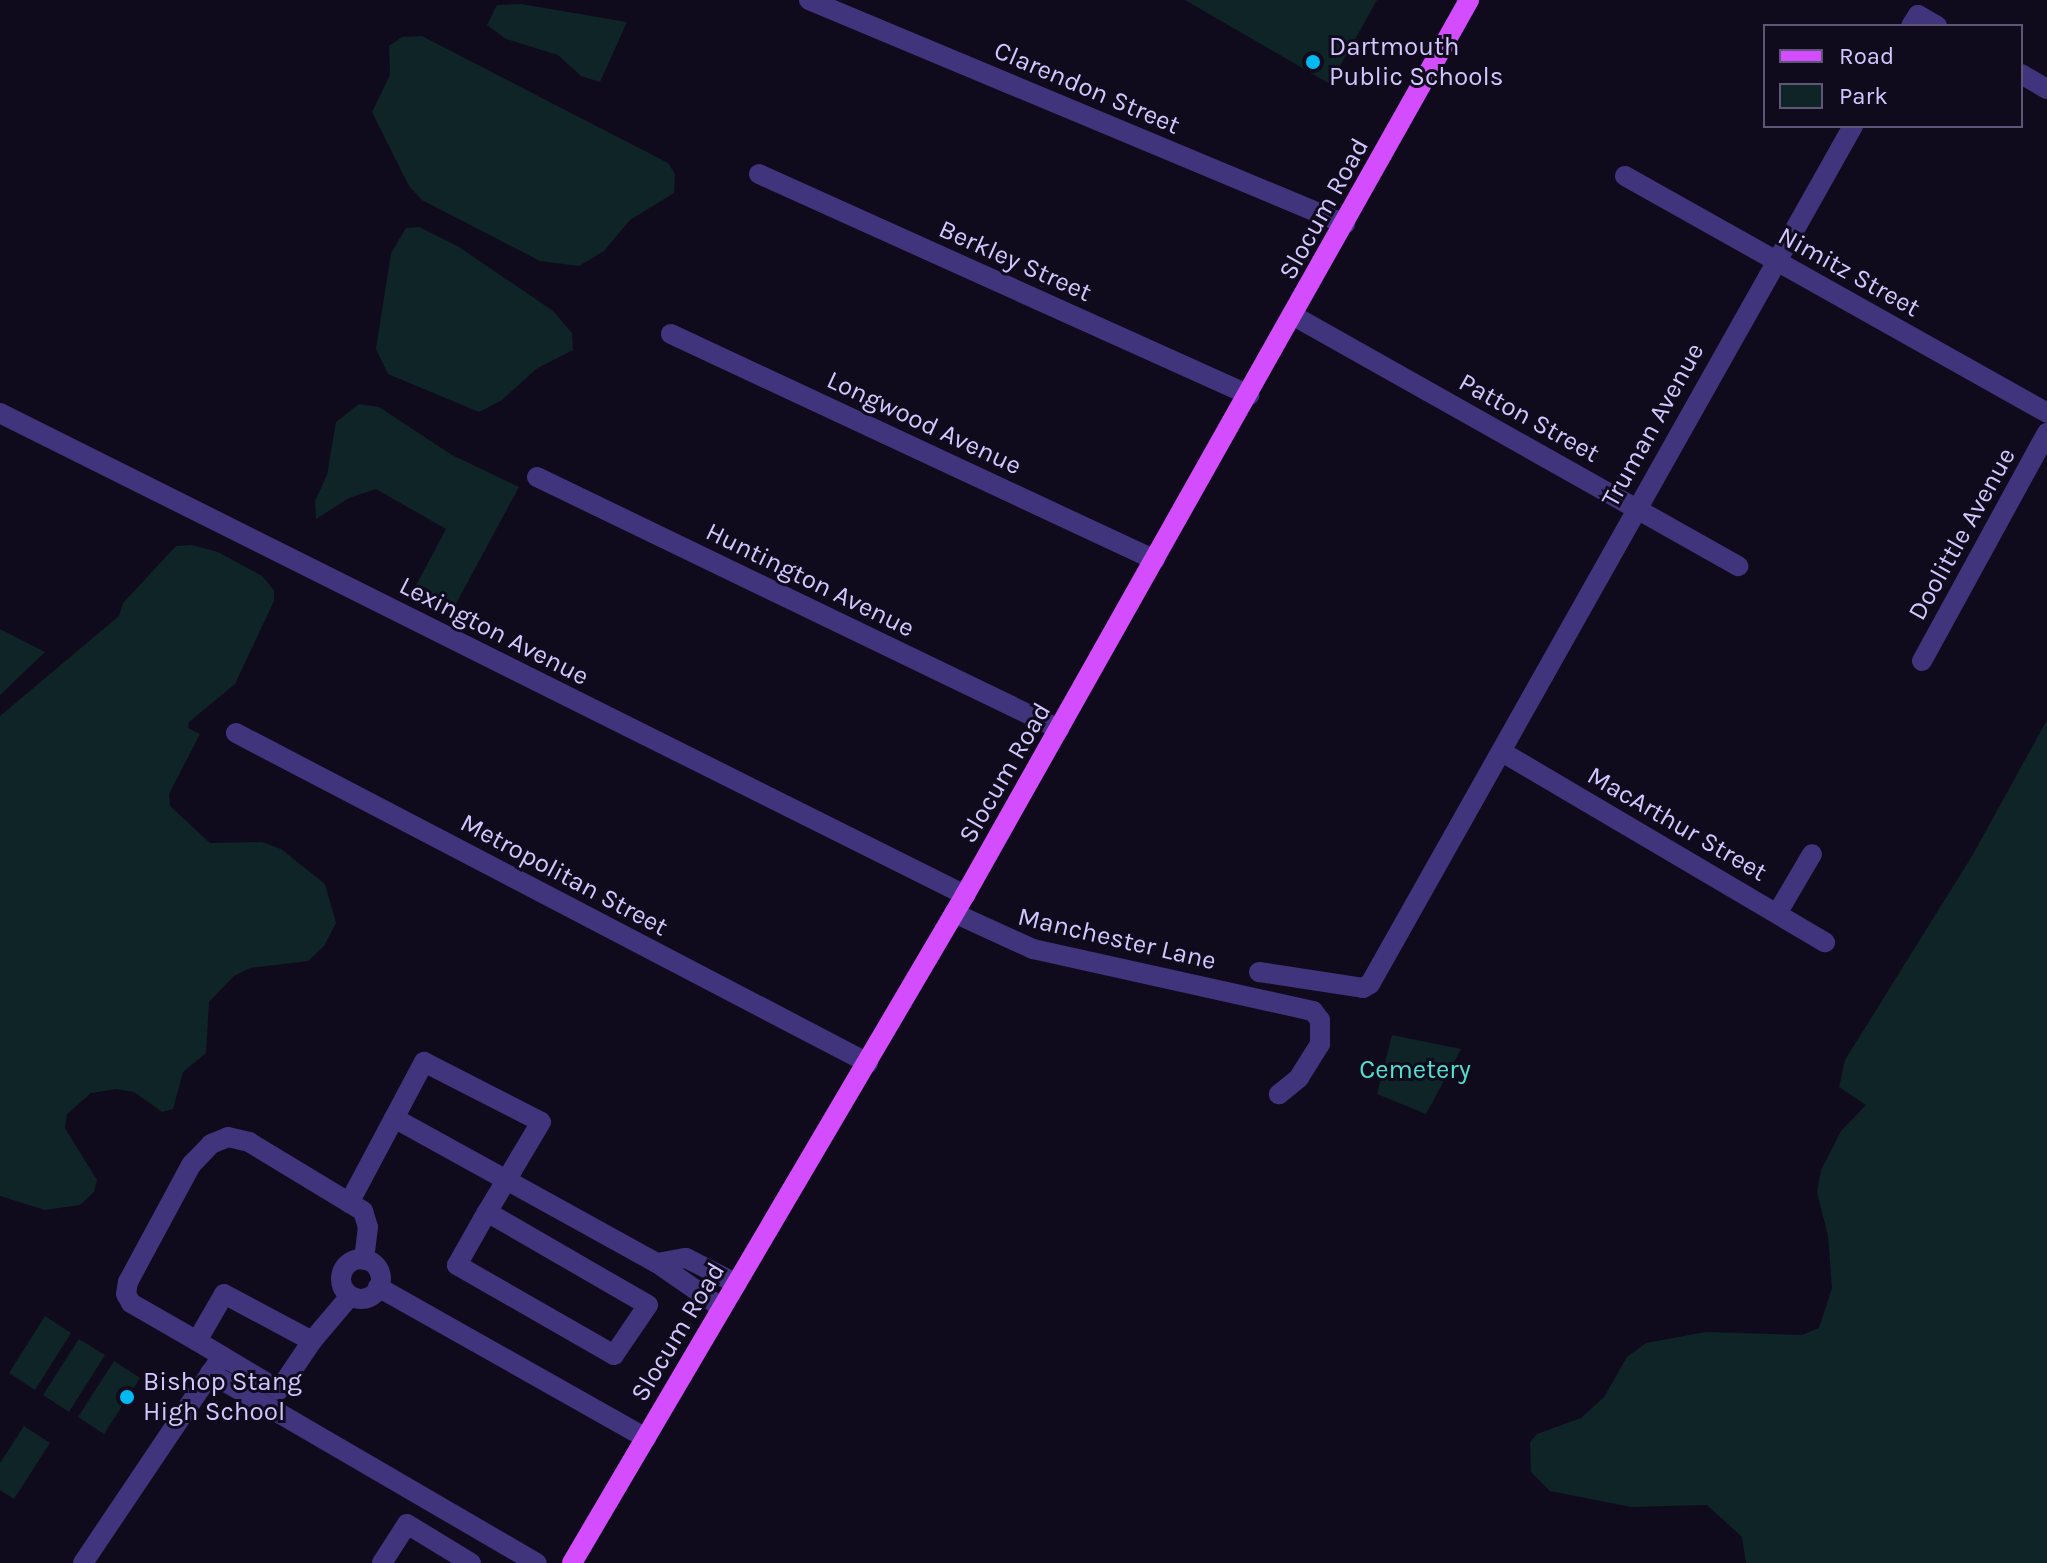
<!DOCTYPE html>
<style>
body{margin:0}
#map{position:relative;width:2047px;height:1563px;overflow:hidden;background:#100b1c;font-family:Karla,sans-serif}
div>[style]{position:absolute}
.green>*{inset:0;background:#0e2426}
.minor>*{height:20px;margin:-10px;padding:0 10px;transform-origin:10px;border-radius:10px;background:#40347d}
.minor>.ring{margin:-10px;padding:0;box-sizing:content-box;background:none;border:20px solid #40347d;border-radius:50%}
.major>*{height:20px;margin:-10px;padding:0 10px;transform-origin:10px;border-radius:10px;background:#d34dff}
.dots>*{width:22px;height:22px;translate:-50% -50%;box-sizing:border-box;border:4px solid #100b1c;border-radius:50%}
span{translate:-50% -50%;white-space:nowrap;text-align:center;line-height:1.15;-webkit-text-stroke:6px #100b1c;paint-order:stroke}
.poi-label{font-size:26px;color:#d4c6ff}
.left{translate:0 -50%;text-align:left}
.street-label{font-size:26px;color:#d4c6ff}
.park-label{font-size:26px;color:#50e1cf}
.legend{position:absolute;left:1763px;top:24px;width:260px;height:104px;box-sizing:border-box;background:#100b1c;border:2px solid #5e5677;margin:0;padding:10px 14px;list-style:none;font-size:24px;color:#d4c6ff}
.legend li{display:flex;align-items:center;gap:16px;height:40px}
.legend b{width:40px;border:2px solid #5e5677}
</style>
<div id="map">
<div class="green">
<div style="clip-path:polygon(1185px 0,1377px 0,1330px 84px)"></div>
<div style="clip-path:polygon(521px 4px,627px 22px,600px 82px,581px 76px,558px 55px,506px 39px,487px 25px,497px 5px)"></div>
<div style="clip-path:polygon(422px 36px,668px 163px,675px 174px,674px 193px,630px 220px,604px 251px,579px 266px,540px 261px,422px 200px,409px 186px,372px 112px,390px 75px,389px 46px,402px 37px)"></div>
<div style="clip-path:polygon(419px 227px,459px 247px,553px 311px,572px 333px,573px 350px,536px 369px,502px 400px,479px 412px,388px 374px,376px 349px,391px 253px,406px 228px)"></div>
<div style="clip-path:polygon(359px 404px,379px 407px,452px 455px,519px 487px,452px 611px,413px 591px,446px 529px,376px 489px,349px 498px,316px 519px,315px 501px,327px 475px,336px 422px)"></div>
<div style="clip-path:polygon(192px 545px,218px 552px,262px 576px,274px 590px,274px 601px,235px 684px,189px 722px,188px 728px,200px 734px,169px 794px,170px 806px,210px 843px,262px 842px,281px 849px,325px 884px,336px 923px,324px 946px,308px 961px,250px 968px,234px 976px,209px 1002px,206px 1053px,183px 1072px,173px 1109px,162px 1112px,134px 1092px,116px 1089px,91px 1093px,67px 1114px,65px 1128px,97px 1180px,94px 1192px,80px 1205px,45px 1210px,0 1196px,0 716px,119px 616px,123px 603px,176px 546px)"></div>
<div style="clip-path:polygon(0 629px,45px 652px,0 695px)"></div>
<div style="clip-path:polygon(2047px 720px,2047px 1563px,1746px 1563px,1742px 1537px,1707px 1505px,1631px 1507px,1550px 1491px,1531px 1472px,1530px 1442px,1537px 1434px,1581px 1418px,1604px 1397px,1627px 1357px,1646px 1343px,1706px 1332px,1802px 1335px,1819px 1328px,1832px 1288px,1828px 1236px,1817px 1192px,1821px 1170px,1841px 1131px,1866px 1105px,1839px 1087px,1845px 1060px,1972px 856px)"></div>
<div style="clip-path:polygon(1392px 1035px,1461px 1049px,1426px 1114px,1377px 1094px)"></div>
<div style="clip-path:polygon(45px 1316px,71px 1333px,35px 1390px,9px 1373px)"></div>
<div style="clip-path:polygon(79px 1339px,105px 1355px,69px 1412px,43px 1395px)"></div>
<div style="clip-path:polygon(114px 1361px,140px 1378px,104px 1434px,78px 1417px)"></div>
<div style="clip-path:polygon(24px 1426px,50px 1443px,14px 1499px,0 1490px,0 1463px)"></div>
</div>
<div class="minor">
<div style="left:809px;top:0;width:581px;rotate:22.68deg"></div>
<div style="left:1911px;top:26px;width:13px;rotate:-58deg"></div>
<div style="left:1918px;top:15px;width:22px;rotate:30deg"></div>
<div style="left:2021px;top:74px;width:30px;rotate:30deg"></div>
<div style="left:759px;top:174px;width:538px;rotate:24.28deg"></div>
<div style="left:1625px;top:176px;width:484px;rotate:29.3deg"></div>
<div style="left:1294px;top:316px;width:510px;rotate:29.38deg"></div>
<div style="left:671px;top:334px;width:534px;rotate:25.03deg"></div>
<div style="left:0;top:413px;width:1079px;rotate:26.54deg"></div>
<div style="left:537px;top:477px;width:580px;rotate:25.77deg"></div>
<div style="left:1922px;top:661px;width:260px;rotate:-61.3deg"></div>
<div style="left:236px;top:733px;width:713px;rotate:27.57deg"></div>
<div style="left:1502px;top:752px;width:375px;rotate:30.5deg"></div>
<div style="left:1778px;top:912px;width:67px;rotate:-59.6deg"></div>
<div style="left:954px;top:913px;width:87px;rotate:24.5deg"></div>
<div style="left:1033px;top:949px;width:287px;rotate:12.5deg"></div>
<div style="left:1313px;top:1011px;width:11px;rotate:52deg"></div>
<div style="left:1320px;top:1020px;width:24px;rotate:90deg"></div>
<div style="left:1320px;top:1044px;width:40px;rotate:122deg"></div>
<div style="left:1299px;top:1078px;width:26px;rotate:141deg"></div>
<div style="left:1259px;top:972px;width:105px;rotate:8.7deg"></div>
<div style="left:1363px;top:988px;width:8px;rotate:-30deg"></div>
<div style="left:1370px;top:984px;width:985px;rotate:-60.62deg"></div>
<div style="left:394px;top:1118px;width:300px;rotate:28.9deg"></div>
<div style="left:657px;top:1263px;width:79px;rotate:34.7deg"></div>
<div style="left:349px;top:1203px;width:160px;rotate:-62deg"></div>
<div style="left:424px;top:1062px;width:131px;rotate:27.1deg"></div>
<div style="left:541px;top:1122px;width:66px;rotate:120.8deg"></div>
<div style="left:507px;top:1179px;width:39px;rotate:121deg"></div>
<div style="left:487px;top:1212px;width:61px;rotate:119.5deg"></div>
<div style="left:457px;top:1265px;width:181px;rotate:29.8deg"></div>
<div style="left:614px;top:1355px;width:60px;rotate:-55.8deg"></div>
<div style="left:648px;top:1305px;width:186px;rotate:-150deg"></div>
<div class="ring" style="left:341px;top:1259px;width:20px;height:20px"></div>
<div style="left:657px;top:1263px;width:29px;rotate:-10deg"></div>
<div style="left:686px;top:1258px;width:57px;rotate:27deg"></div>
<div style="left:378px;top:1287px;width:308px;rotate:29.4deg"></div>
<div style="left:197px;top:1341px;width:76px;rotate:-150.1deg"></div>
<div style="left:131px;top:1303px;width:10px;rotate:-119deg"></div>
<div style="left:126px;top:1294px;width:12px;rotate:-81deg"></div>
<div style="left:128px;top:1282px;width:133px;rotate:-61.7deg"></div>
<div style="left:191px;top:1165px;width:29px;rotate:-46deg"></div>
<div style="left:211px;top:1144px;width:18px;rotate:-22deg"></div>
<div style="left:228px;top:1137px;width:22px;rotate:13deg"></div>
<div style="left:249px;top:1142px;width:133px;rotate:31.2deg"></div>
<div style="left:363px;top:1211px;width:17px;rotate:73deg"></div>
<div style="left:368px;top:1227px;width:33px;rotate:97deg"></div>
<div style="left:222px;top:1356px;width:66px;rotate:30.8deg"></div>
<div style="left:279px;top:1390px;width:59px;rotate:-56deg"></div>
<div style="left:210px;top:1373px;width:378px;rotate:30.2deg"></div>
<div style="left:83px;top:1563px;width:249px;rotate:-56.1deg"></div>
<div style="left:222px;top:1356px;width:29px;rotate:-149deg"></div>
<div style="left:197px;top:1341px;width:54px;rotate:-60.1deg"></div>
<div style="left:224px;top:1294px;width:100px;rotate:28.1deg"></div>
<div style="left:312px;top:1341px;width:59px;rotate:-49.8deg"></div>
<div style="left:382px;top:1563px;width:46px;rotate:-57.3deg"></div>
<div style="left:407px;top:1524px;width:75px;rotate:31.4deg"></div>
</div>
<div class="major">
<div style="left:572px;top:1563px;width:775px;rotate:-59.53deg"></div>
<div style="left:965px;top:895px;width:1027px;rotate:-60.61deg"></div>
</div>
<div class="dots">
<div style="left:1313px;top:62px;background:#00baf1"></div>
<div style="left:127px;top:1397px;background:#00baf1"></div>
</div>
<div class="poi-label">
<span class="left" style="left:1329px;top:62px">Dartmouth<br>Public Schools</span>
<span class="left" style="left:143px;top:1397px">Bishop Stang<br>High School</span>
</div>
<div class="street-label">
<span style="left:1087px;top:88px;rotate:23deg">Clarendon Street</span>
<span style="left:1324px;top:209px;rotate:-61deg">Slocum Road</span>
<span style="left:1015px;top:261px;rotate:24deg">Berkley Street</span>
<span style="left:1849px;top:272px;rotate:29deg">Nimitz Street</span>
<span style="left:1529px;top:418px;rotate:29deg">Patton Street</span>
<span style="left:924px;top:423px;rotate:25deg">Longwood Avenue</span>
<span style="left:1653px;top:425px;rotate:-61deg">Truman Avenue</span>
<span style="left:1962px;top:534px;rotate:-61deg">Doolittle Avenue</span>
<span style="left:810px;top:580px;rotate:26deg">Huntington Avenue</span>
<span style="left:494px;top:631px;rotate:27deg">Lexington Avenue</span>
<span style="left:1005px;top:773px;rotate:-60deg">Slocum Road</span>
<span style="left:1677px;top:824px;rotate:30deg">MacArthur Street</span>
<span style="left:564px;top:875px;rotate:28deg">Metropolitan Street</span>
<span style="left:1117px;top:939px;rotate:13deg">Manchester Lane</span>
<span style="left:678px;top:1332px;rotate:-59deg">Slocum Road</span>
</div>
<div class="park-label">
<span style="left:1415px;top:1070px">Cemetery</span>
</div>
<ul class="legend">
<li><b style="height:10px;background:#d34dff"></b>Road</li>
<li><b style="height:22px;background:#0e2426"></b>Park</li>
</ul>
</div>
